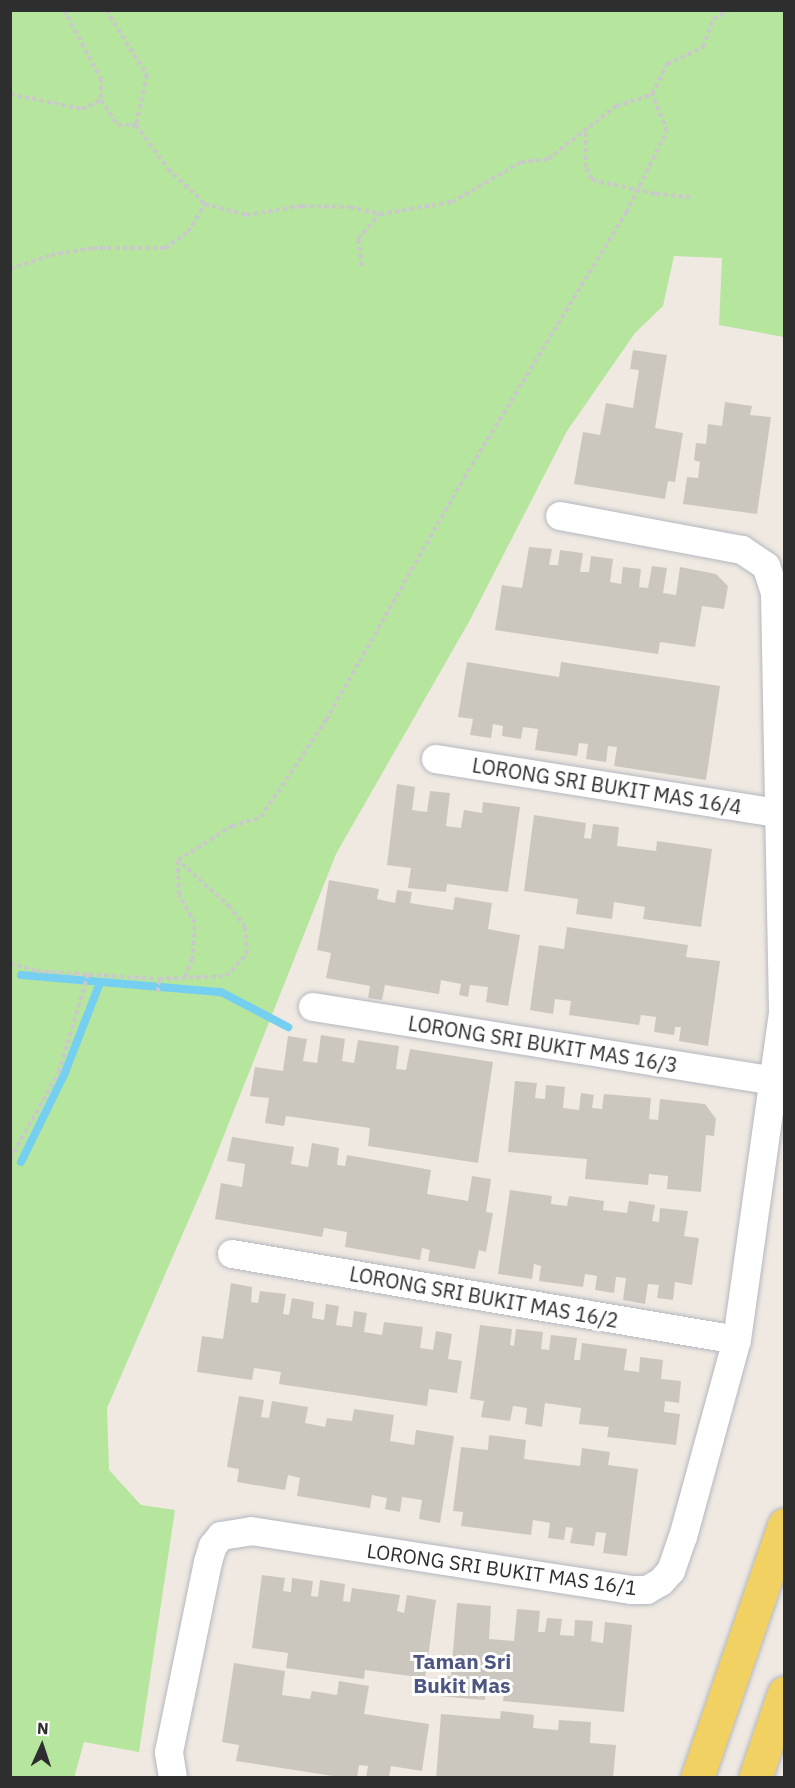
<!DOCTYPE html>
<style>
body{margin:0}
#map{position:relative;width:795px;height:1788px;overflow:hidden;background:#efe9e1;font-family:"IBM Plex Sans",sans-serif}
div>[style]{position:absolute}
.green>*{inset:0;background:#b6e59e}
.stream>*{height:8px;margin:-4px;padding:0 4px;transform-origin:4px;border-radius:4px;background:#75cff0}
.building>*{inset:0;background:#cbc7bf}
.path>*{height:4px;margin-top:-2px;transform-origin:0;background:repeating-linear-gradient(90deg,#c9c9c9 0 4.5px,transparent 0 7.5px)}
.roads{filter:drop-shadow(0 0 2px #b4b7c1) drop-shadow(0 0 2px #b4b7c1)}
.minor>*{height:28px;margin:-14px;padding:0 14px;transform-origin:14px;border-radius:14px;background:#fff}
.major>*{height:33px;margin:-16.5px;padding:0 16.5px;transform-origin:16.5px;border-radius:16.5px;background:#f2d163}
span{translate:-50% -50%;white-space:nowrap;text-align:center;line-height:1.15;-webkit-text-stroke:6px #fff;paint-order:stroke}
.street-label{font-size:20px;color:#2e2e2e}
.neighbourhood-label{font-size:21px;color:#4d5680;font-weight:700}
.frame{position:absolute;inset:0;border:12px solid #2e2e2e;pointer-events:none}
.north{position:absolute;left:12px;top:1716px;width:60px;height:60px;-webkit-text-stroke:4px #fff;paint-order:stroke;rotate:3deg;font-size:16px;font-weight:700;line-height:24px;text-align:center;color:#2e2e2e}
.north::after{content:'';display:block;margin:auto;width:21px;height:27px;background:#2e2e2e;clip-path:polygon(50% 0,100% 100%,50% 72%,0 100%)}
</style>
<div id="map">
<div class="green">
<div style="clip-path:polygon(11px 10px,784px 11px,784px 337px,719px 325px,722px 258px,674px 256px,663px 306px,635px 333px,567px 431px,470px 620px,336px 854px,207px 1178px,107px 1408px,109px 1470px,141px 1505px,175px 1510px,139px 1752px,84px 1742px,74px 1778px,10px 1777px)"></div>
</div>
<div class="stream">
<div style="left:21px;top:975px;width:201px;rotate:4.9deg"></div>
<div style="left:221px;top:992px;width:76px;rotate:27.6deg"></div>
<div style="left:21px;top:1162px;width:97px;rotate:-63.7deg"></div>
<div style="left:64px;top:1075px;width:97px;rotate:-68.7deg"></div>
</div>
<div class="building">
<div style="clip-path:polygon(633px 350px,667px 355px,655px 428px,683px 433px,675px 482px,668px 481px,665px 499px,574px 484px,583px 432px,600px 435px,606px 403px,633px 408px,639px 370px,630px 369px)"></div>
<div style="clip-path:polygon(725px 402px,752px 406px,750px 415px,771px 417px,757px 514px,683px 504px,687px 477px,698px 478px,700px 462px,694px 460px,696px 443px,706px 444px,708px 424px,722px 426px)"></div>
<div style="clip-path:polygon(529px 547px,552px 549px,549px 565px,558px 565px,560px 550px,583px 553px,580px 572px,589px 572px,591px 556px,613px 559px,610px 582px,621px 584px,623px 567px,641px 569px,639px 587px,648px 588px,652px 566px,667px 568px,663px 593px,676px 595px,680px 567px,716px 574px,728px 586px,724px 609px,702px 606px,695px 647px,660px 642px,658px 654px,495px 630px,502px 585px,522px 588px)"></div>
<div style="clip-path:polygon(467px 662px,559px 677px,561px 662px,720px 686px,706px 780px,614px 766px,617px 747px,608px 746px,606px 762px,586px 759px,588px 744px,579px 743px,577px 756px,535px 750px,538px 729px,523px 727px,521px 739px,502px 736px,503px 726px,493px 724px,491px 738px,470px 735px,473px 719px,458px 717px)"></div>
<div style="clip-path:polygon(397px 784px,415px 787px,412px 810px,427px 812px,430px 791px,450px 793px,446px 826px,461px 828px,464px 810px,482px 813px,483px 802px,520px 807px,508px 892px,447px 884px,446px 892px,408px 888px,411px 868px,387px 865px)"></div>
<div style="clip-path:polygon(534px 815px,586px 823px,584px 838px,591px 839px,593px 824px,619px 827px,617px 846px,656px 851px,657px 841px,712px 849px,701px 927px,643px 919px,645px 907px,614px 902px,612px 919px,576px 914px,578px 899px,524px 891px)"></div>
<div style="clip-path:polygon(329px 880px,379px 889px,377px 899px,395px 903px,397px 890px,412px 892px,410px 903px,453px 910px,455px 897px,492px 903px,488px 929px,520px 935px,508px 1006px,486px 1002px,488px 987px,470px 985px,468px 997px,459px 995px,461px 984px,441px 980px,439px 994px,385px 985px,382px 1000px,368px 998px,370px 986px,326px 978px,331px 953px,317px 950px)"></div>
<div style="clip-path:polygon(567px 927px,688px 945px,686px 957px,720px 961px,708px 1046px,679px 1041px,681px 1027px,675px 1027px,674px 1035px,654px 1032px,656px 1017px,641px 1015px,639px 1025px,569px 1015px,571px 1001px,555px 999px,553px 1014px,530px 1010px,539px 945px,564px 949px)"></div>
<div style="clip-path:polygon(321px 1035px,345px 1039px,342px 1061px,354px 1063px,358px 1040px,399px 1046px,396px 1069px,406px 1070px,410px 1049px,493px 1062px,478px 1163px,368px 1146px,370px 1128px,286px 1116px,284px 1126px,265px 1123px,269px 1098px,250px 1096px,255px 1067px,283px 1071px,288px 1036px,307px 1039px,303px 1061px,317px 1063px)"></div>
<div style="clip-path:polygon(515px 1081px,537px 1083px,535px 1098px,545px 1099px,546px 1085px,565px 1087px,563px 1108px,579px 1110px,581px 1093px,594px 1095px,592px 1108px,602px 1109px,604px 1094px,651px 1098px,649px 1119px,658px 1120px,660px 1099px,705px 1104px,716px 1119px,714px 1136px,706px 1135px,701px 1192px,667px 1189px,668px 1176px,649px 1174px,648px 1185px,585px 1179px,587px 1159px,508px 1152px)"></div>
<div style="clip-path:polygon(232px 1137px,294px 1147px,291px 1164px,308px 1167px,312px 1143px,339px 1148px,337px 1165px,345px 1166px,347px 1155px,431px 1170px,427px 1194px,468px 1201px,472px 1176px,491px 1179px,486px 1212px,493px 1213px,486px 1252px,479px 1250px,475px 1269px,428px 1261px,430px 1250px,422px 1248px,420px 1260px,345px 1247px,347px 1232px,324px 1228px,322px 1237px,215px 1219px,221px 1183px,242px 1187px,245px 1164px,227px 1161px)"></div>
<div style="clip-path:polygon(510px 1190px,552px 1196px,551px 1204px,567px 1206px,569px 1196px,604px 1201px,603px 1210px,627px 1213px,629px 1201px,655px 1205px,652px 1221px,659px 1222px,660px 1208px,688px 1211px,684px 1236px,699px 1238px,692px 1285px,675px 1282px,673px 1300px,657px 1298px,659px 1285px,648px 1284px,645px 1304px,623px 1300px,626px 1278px,616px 1277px,614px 1293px,595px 1290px,597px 1276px,585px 1274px,583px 1287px,539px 1281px,541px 1266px,534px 1264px,532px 1279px,498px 1274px)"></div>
<div style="clip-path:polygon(231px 1283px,252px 1287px,251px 1302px,258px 1303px,260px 1291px,286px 1294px,283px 1314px,289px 1315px,292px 1298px,314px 1302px,312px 1318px,324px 1320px,326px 1304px,339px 1306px,336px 1325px,352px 1327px,354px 1311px,367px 1313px,364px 1332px,382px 1335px,384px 1322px,423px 1327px,420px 1348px,433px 1350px,436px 1331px,452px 1334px,448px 1359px,462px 1361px,457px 1393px,429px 1389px,427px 1406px,279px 1384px,281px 1372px,254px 1368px,252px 1380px,197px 1372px,202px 1336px,223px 1339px)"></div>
<div style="clip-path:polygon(480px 1325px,512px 1329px,510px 1345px,514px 1346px,516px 1329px,543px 1332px,541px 1349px,549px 1350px,551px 1335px,577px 1338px,574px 1360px,580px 1360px,582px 1343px,627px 1349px,624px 1370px,639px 1372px,640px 1357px,663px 1360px,661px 1379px,681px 1381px,679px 1403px,665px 1401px,664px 1412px,680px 1414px,676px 1445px,607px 1437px,609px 1427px,579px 1424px,581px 1408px,545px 1403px,542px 1427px,525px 1424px,527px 1408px,513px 1406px,510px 1421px,481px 1417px,484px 1401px,470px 1399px)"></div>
<div style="clip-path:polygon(239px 1396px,264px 1400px,261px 1417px,269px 1418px,272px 1401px,308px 1407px,305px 1423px,325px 1427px,327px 1418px,352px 1421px,354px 1409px,394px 1415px,390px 1441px,414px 1445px,416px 1430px,454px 1436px,440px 1523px,419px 1519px,422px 1500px,402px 1497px,400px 1512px,385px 1509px,387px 1498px,372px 1495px,370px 1508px,297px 1496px,300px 1478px,288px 1475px,285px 1490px,237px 1482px,239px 1469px,227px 1467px)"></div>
<div style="clip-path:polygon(489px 1435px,526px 1440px,524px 1459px,580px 1466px,582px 1448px,610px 1452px,608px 1465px,638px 1469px,627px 1556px,603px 1553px,606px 1533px,596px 1532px,594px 1546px,570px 1543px,573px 1528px,566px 1527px,564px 1540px,548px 1538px,550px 1523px,533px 1520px,531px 1535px,461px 1526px,463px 1512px,453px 1511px,461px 1447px,488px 1450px)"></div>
<div style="clip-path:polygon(262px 1575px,285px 1578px,283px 1591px,291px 1592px,292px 1578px,313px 1581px,311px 1596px,318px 1597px,320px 1580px,345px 1584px,343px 1601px,350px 1602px,352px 1588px,400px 1595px,397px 1611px,404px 1613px,407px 1595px,436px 1600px,425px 1678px,365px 1670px,364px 1679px,286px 1668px,288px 1653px,252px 1648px)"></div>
<div style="clip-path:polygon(457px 1603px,491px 1606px,489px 1639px,514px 1641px,517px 1609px,540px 1611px,538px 1632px,545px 1632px,547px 1618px,562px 1619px,560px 1635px,574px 1636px,575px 1620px,593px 1621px,591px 1641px,603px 1643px,605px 1622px,632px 1625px,624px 1712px,503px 1701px,505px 1686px,486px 1684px,485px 1700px,438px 1696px,440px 1675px,451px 1676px)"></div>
<div style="clip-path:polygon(234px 1663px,285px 1671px,282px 1695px,310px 1699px,312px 1691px,337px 1695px,339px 1681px,369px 1686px,364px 1714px,429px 1724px,422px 1771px,391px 1766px,389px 1778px,366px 1778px,368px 1766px,359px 1765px,357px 1778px,346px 1778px,236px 1761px,239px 1745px,222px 1742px)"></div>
<div style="clip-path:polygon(501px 1711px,534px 1715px,533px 1728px,558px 1730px,559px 1720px,591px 1722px,590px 1743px,616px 1745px,613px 1778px,436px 1778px,441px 1714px,500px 1719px)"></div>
</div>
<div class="path">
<div style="left:64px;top:10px;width:78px;rotate:61.8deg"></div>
<div style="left:101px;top:79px;width:21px;rotate:90deg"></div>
<div style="left:106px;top:10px;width:77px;rotate:57.8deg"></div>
<div style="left:147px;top:75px;width:51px;rotate:102.4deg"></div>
<div style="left:136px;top:125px;width:54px;rotate:54deg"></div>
<div style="left:168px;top:169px;width:51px;rotate:43.4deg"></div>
<div style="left:205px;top:204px;width:42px;rotate:15deg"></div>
<div style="left:246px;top:215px;width:57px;rotate:-9.1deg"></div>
<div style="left:302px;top:206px;width:48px;rotate:1.2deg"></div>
<div style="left:350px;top:207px;width:31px;rotate:13deg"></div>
<div style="left:380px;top:214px;width:73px;rotate:-9.5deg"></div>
<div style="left:452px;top:202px;width:80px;rotate:-30.1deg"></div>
<div style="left:521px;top:162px;width:27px;rotate:-6deg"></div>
<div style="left:548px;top:159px;width:86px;rotate:-37.9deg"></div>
<div style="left:616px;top:106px;width:38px;rotate:-18deg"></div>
<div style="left:652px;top:94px;width:34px;rotate:-63deg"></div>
<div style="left:667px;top:64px;width:40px;rotate:-25deg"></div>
<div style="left:703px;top:47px;width:30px;rotate:-70deg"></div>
<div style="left:713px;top:19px;width:19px;rotate:-28deg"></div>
<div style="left:10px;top:94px;width:74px;rotate:11.8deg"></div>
<div style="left:82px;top:109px;width:21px;rotate:-25deg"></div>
<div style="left:101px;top:100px;width:30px;rotate:57deg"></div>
<div style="left:117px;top:125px;width:19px"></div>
<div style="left:586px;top:133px;width:35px;rotate:90deg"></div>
<div style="left:586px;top:168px;width:13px;rotate:63deg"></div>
<div style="left:592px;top:180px;width:66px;rotate:12.3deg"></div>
<div style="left:656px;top:194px;width:36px;rotate:5deg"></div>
<div style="left:362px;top:266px;width:27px;rotate:-98deg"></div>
<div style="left:358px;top:239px;width:33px;rotate:-49deg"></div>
<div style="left:10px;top:269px;width:43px;rotate:-18.9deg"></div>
<div style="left:51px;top:255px;width:43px;rotate:-9.5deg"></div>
<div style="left:93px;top:248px;width:72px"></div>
<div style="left:165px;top:248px;width:28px;rotate:-35deg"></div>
<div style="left:188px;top:232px;width:33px;rotate:-59deg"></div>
<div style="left:10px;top:963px;width:28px;rotate:17deg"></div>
<div style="left:37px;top:971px;width:122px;rotate:3.8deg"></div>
<div style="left:159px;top:979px;width:67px;rotate:-2.6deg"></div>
<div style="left:226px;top:976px;width:30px;rotate:-46deg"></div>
<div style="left:247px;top:954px;width:27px;rotate:-94deg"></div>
<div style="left:245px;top:927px;width:25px;rotate:-127deg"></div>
<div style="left:230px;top:907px;width:69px;rotate:-138deg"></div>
<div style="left:185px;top:977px;width:18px;rotate:-68deg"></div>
<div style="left:192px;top:960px;width:37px;rotate:-85deg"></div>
<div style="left:195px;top:923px;width:32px;rotate:-120deg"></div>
<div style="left:179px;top:895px;width:35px;rotate:-92deg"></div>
<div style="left:178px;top:860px;width:64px;rotate:-32.2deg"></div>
<div style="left:232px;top:826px;width:30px;rotate:-17deg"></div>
<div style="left:261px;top:817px;width:117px;rotate:-56.2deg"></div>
<div style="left:326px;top:720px;width:279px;rotate:-60.3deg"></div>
<div style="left:464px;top:478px;width:311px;rotate:-58.6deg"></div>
<div style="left:626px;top:213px;width:92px;rotate:-63.4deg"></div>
<div style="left:667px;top:131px;width:40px;rotate:-112deg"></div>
<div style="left:158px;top:992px;width:13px;rotate:-86deg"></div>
<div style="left:10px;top:1159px;width:100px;rotate:-60.6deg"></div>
<div style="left:59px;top:1072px;width:102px;rotate:-73.5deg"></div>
</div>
<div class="roads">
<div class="minor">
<div style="left:436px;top:759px;width:345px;rotate:9deg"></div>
<div style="left:313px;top:1007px;width:466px;rotate:9.1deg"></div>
<div style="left:232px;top:1254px;width:512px;rotate:9.66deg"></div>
<div style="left:173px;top:1778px;width:26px;rotate:-99deg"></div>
<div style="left:169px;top:1752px;width:194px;rotate:-78.4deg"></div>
<div style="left:208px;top:1562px;width:17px;rotate:-73deg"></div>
<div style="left:213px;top:1546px;width:13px;rotate:-51deg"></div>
<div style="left:221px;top:1536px;width:30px;rotate:-9deg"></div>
<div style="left:251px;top:1531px;width:386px;rotate:8.8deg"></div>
<div style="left:632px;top:1590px;width:15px"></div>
<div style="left:647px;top:1590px;width:16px;rotate:-30deg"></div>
<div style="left:661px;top:1582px;width:15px;rotate:-48deg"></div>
<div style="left:671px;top:1571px;width:36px;rotate:-71deg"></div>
<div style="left:683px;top:1537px;width:204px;rotate:-74.7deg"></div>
<div style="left:737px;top:1340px;width:331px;rotate:-82deg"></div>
<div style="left:783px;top:1012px;width:419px;rotate:-91.1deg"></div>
<div style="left:775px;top:593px;width:28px;rotate:-108deg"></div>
<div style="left:766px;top:566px;width:29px;rotate:-146deg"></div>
<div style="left:742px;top:550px;width:185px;rotate:-169.4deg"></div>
</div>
<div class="major">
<div style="left:697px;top:1778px;width:268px;rotate:-71deg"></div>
<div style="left:755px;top:1778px;width:90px;rotate:-71.2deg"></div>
</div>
</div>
<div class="street-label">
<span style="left:607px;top:786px;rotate:9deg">LORONG SRI BUKIT MAS 16/4</span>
<span style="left:543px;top:1044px;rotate:9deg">LORONG SRI BUKIT MAS 16/3</span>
<span style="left:484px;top:1297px;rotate:10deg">LORONG SRI BUKIT MAS 16/2</span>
<span style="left:502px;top:1569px;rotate:8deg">LORONG SRI BUKIT MAS 16/1</span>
</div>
<div class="neighbourhood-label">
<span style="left:462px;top:1673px">Taman Sri<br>Bukit Mas</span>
</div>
<div class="frame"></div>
<div class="north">N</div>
</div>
